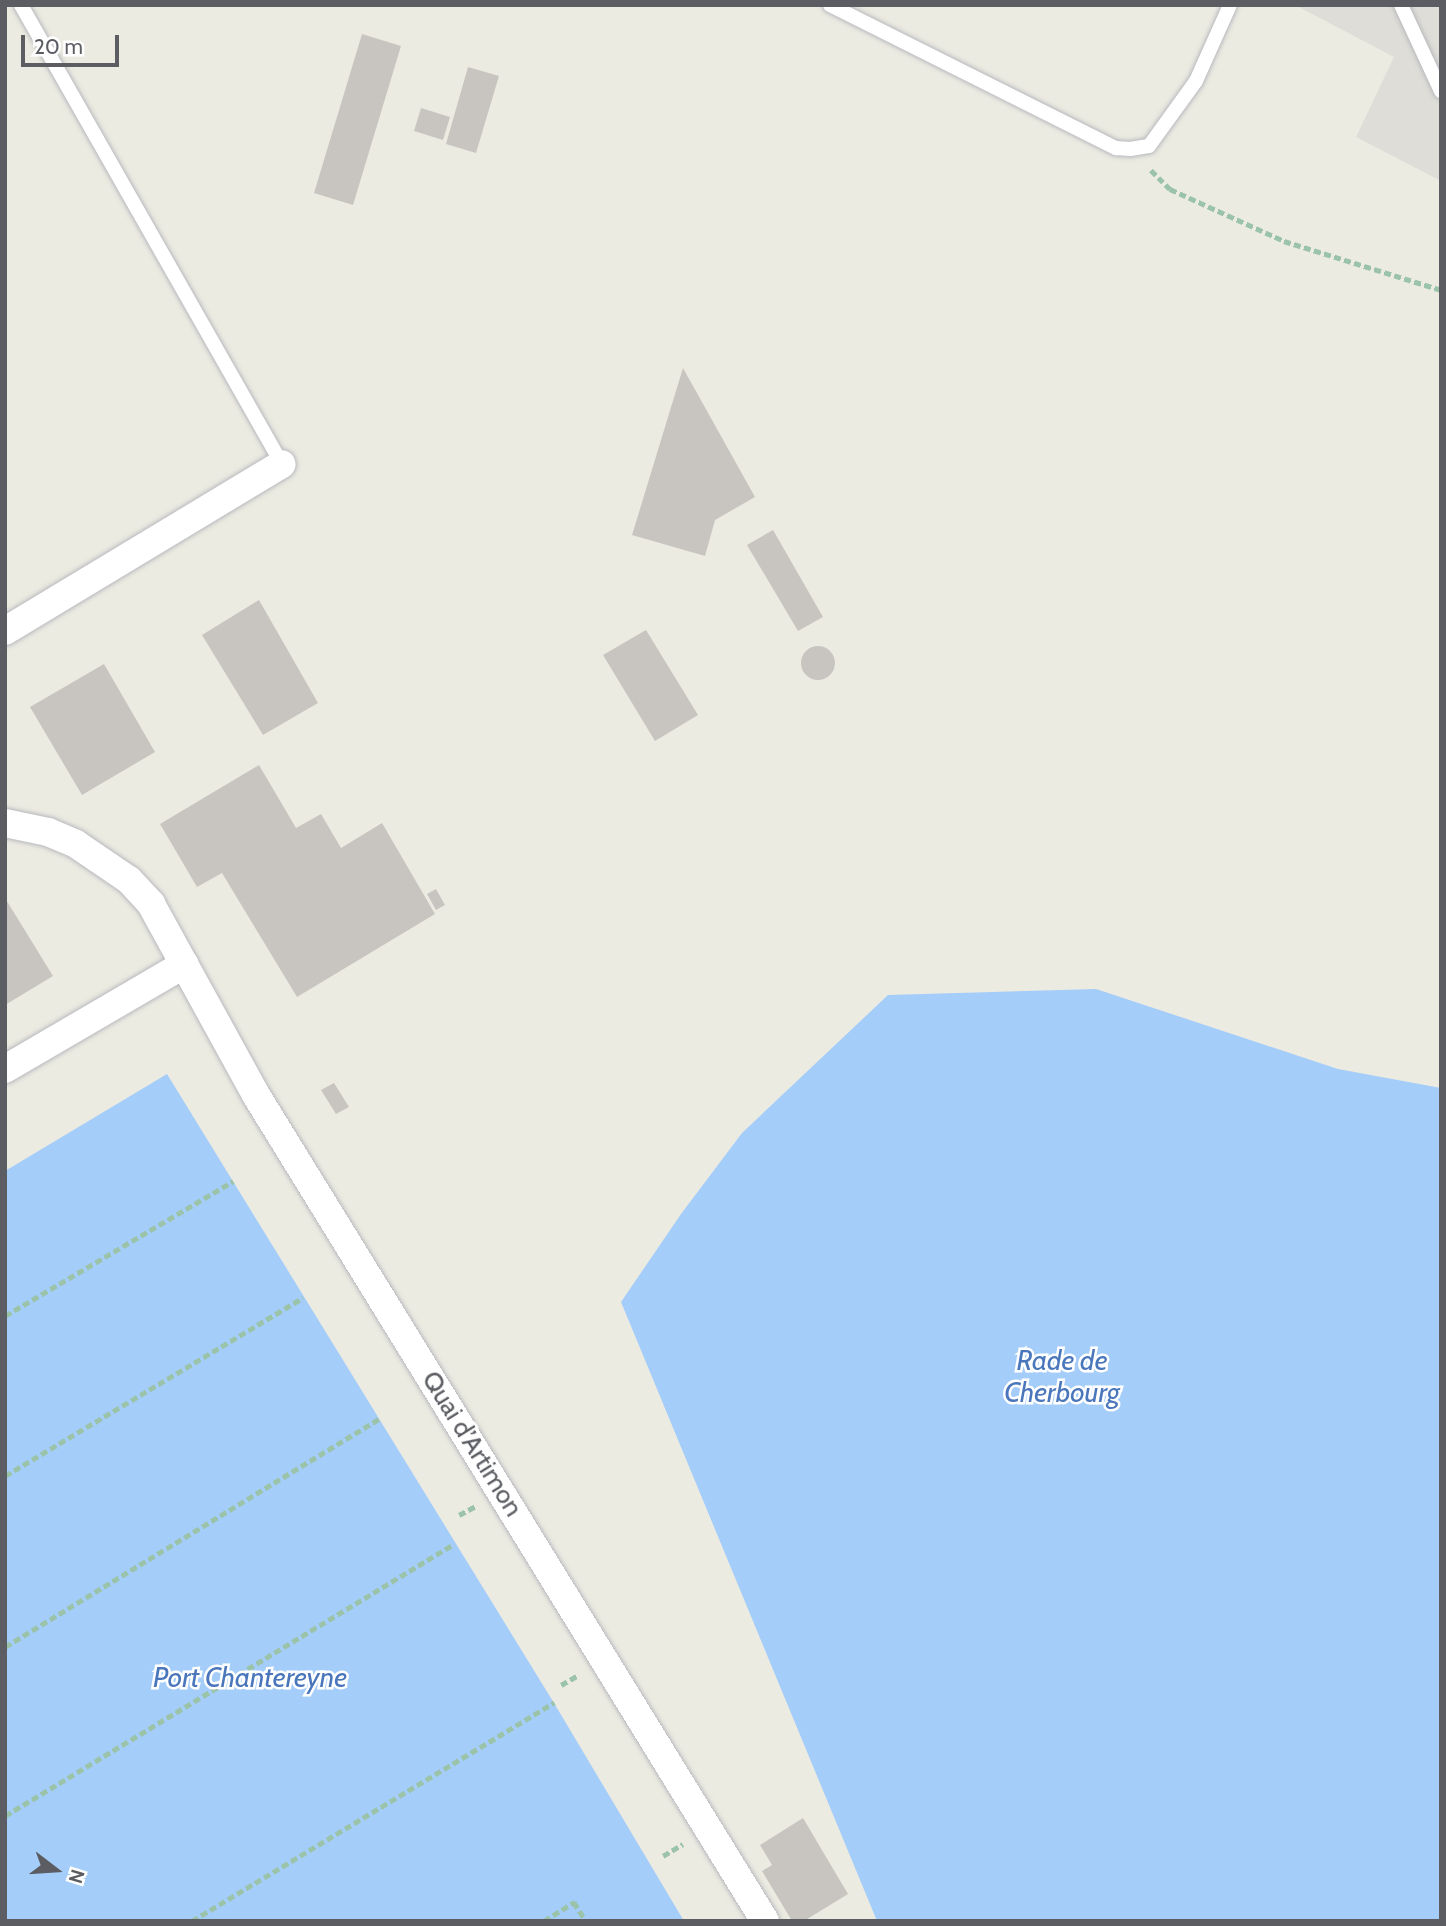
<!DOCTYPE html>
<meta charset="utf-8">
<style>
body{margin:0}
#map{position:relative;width:1446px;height:1926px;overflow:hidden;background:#ecebe2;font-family:Cabin,sans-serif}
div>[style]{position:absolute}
.industrial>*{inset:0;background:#deddd7}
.water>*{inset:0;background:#a5cdf9}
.building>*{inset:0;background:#c8c5c0}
.round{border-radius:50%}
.path>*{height:4.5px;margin-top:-2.25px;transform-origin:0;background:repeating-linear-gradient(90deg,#9ac3a9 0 7px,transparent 0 10.5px)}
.roads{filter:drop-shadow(0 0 2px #b8b9be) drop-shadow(0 0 2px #b8b9be)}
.service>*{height:14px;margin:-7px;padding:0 7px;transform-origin:7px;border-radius:7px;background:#fff}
.minor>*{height:28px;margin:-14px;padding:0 14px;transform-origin:14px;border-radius:14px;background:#fff}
span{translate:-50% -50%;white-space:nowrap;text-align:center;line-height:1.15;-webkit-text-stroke:5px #fff;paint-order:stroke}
.street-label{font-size:26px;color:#5b5d62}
.water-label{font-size:28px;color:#4a76bb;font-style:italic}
.frame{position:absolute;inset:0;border:7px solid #5b5d62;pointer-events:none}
.north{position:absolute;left:21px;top:1835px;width:70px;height:70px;-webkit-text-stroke:5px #fff;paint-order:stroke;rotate:107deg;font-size:19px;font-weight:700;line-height:28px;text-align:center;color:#5b5d62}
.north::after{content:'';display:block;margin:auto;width:24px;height:32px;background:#5b5d62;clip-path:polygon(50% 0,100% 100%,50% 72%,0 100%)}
.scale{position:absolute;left:21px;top:35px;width:98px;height:32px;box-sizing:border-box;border:4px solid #5b5d62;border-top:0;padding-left:9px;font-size:21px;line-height:24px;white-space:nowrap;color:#5b5d62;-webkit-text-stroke:5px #fff;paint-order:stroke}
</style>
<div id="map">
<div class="industrial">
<div style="clip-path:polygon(1295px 5px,1441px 5px,1441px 181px,1356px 137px,1394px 57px)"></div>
</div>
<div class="water">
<div style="clip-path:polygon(1096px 989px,1338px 1069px,1441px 1088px,1441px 1921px,877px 1921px,621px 1302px,681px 1214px,742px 1133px,888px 995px)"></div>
<div style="clip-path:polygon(167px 1074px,554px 1703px,684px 1921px,5px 1921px,5px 1171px)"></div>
</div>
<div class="building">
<div style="clip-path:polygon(362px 34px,401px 46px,353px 205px,314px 193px)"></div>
<div style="clip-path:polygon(468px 67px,499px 76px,476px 153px,446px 144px)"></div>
<div style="clip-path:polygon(421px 108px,450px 117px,443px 140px,414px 131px)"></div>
<div style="clip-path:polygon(683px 368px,755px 497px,715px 520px,705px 556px,632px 535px)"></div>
<div style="clip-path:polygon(773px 530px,823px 617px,798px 631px,747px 545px)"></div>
<div style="clip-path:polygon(259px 600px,318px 703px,263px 735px,202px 635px)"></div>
<div style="clip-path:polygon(646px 630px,698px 715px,655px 741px,603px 655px)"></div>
<div class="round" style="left:801px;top:646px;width:34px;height:34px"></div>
<div style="clip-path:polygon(104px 664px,155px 752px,82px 795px,30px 707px)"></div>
<div style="clip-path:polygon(259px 765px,296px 828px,321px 814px,341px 848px,382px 823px,435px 914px,297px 997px,222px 873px,197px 887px,160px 824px)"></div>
<div style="clip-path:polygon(436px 889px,445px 905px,436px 910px,427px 894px)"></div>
<div style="clip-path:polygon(5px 898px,53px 976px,5px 1005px)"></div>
<div style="clip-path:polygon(334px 1083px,349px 1107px,336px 1114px,321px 1090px)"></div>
<div style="clip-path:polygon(803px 1818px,848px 1894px,804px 1921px,792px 1921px,762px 1871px,772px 1865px,760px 1845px)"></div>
</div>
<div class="path">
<div style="left:1151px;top:170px;width:27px;rotate:45deg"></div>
<div style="left:1170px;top:189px;width:125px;rotate:24.5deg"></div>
<div style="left:1284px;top:241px;width:164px;rotate:17.3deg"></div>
<div style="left:5px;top:1316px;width:265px;rotate:-30.6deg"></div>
<div style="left:5px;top:1476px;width:347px;rotate:-30.9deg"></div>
<div style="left:459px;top:1515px;width:19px;rotate:-28deg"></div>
<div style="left:5px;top:1647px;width:438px;rotate:-31.4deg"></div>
<div style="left:561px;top:1685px;width:20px;rotate:-30deg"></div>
<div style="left:5px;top:1816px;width:525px;rotate:-31.21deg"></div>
<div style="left:663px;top:1856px;width:23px;rotate:-31deg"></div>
<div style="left:192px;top:1921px;width:423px;rotate:-31.1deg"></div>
<div style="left:544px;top:1921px;width:36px;rotate:-32deg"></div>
<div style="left:574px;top:1902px;width:22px;rotate:58deg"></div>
</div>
<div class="roads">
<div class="service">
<div style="left:21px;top:5px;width:528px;rotate:60.38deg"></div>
<div style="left:830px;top:5px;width:320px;rotate:26.6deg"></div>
<div style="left:1116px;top:148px;width:14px;rotate:4deg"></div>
<div style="left:1130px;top:149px;width:19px;rotate:-9deg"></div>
<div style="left:1149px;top:146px;width:80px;rotate:-54.1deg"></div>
<div style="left:1196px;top:81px;width:83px;rotate:-65.9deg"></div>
<div style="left:1401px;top:5px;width:95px;rotate:65.1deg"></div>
</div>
<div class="minor">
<div style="left:5px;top:631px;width:323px;rotate:-31.1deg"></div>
<div style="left:5px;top:823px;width:44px;rotate:11.8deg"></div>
<div style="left:48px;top:832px;width:30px;rotate:23deg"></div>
<div style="left:76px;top:844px;width:64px;rotate:34.2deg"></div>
<div style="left:129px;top:880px;width:33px;rotate:47deg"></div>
<div style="left:151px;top:904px;width:218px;rotate:61.2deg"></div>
<div style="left:256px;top:1095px;width:970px;rotate:58.36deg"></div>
<div style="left:5px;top:1069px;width:208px;rotate:-30.3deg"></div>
</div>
</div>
<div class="street-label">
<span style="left:472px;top:1444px;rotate:58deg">Quai d’Artimon</span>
</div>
<div class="water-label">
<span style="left:1062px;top:1376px">Rade de<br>Cherbourg</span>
<span style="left:250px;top:1677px">Port Chantereyne</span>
</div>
<div class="frame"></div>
<div class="north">N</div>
<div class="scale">20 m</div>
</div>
